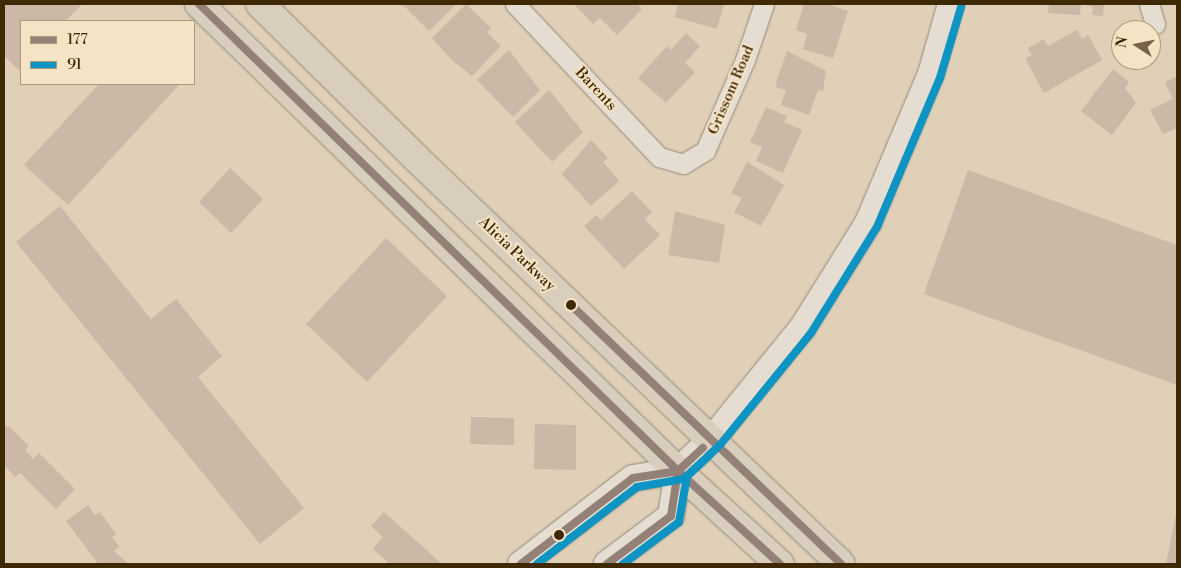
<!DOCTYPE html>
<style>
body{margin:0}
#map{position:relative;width:1181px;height:568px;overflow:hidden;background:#e0d0b8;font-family:"Libre Bodoni",serif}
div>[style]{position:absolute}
.building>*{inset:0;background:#cbb8a6}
.roads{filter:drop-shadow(0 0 1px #958977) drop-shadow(0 0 1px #958977)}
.street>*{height:19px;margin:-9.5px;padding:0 9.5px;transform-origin:9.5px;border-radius:9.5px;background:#e5ddd1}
.secondary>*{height:26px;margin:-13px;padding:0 13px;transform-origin:13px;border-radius:13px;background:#e5ddd1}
.primary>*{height:28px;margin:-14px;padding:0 14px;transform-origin:14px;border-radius:14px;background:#d9cdbc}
.bus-1>*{height:8px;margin:-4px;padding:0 4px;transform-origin:4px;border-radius:4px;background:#938177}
.bus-2>*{height:8px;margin:-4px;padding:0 4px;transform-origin:4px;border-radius:4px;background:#0d94c2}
.dots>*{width:14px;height:14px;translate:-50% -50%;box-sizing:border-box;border:2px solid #f5e3c6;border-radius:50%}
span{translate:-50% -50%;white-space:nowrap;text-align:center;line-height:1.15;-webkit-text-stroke:4px #f5e3c6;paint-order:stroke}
.street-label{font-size:15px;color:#3f2904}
.frame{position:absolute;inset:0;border:5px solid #3f2904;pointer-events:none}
.legend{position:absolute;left:20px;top:20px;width:175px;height:65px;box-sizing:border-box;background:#f5e3c6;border:1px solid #ac9978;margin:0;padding:6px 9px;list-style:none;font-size:15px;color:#3f2904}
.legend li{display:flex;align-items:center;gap:10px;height:25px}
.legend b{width:25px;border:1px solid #ac9978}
.north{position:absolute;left:1111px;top:20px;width:50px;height:50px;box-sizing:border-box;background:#f5e3c6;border:1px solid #ac9978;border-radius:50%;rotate:281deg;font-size:14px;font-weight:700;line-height:20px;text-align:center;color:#3f2904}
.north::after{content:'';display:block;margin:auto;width:18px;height:22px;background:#776343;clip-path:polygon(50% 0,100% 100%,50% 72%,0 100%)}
</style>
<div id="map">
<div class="building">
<div style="clip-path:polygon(4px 4px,82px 4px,66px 21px,21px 21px,20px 71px,4px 56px)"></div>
<div style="clip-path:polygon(402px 4px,456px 4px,429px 31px)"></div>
<div style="clip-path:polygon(466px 4px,491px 28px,487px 32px,501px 46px,472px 76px,453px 61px,432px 38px)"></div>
<div style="clip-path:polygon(574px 4px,637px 4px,642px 9px,617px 35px,600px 18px,593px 24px)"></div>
<div style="clip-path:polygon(678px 4px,724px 4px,717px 29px,675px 17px)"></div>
<div style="clip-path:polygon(804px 4px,828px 4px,848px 11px,833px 58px,803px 49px,807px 34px,796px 30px)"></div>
<div style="clip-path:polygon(1049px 4px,1081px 4px,1080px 15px,1048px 13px)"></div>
<div style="clip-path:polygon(1083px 4px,1104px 4px,1103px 16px,1092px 15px,1093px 7px)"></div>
<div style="clip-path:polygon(1077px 30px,1082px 39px,1088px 35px,1102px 60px,1044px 93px,1025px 58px,1032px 55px,1028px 48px,1044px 39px,1048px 46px)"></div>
<div style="clip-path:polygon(686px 33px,700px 46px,685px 63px,695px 72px,666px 103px,638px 78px,667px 46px,671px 50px)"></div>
<div style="clip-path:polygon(509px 50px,540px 90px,513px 117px,477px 80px)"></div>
<div style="clip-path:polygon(787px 51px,826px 71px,823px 91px,818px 90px,809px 115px,781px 105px,786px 90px,776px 87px,777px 79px)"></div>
<div style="clip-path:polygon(1113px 69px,1129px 82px,1125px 88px,1136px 103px,1112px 135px,1081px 111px)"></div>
<div style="clip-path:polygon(1177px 76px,1177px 128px,1163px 134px,1150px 110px,1173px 99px,1165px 82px)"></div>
<div style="clip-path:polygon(99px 84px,180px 84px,68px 205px,24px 165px)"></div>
<div style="clip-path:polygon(549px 90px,583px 132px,552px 162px,515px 122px)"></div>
<div style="clip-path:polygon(766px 107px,787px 116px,784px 122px,802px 130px,783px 173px,756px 161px,762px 147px,750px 142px)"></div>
<div style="clip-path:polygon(591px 140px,608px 158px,603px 162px,619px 181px,591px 206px,562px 174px)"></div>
<div style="clip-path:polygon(747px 162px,784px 185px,761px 226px,734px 212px,742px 198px,731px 193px)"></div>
<div style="clip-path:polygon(230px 168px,263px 199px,231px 233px,199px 202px)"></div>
<div style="clip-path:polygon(968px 170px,1177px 245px,1177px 385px,924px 294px)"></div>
<div style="clip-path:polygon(632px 191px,652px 212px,645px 219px,660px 235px,624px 269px,584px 226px,596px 215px,601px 220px)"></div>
<div style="clip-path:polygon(60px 206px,151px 319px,176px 299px,222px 356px,198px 377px,304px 508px,260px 544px,16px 242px)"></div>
<div style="clip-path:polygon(675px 211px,725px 225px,719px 263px,668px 255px)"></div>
<div style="clip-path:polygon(386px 238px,447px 296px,367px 382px,306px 324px)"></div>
<div style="clip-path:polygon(471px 417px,514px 418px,514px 445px,470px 444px)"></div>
<div style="clip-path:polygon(535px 424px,576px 425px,576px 470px,534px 469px)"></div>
<div style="clip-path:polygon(4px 426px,9px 426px,29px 446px,25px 450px,33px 459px,39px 453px,75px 489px,56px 509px,20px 473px,15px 477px,4px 465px)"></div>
<div style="clip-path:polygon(88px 505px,95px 515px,100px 512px,116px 534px,112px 537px,120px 547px,114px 551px,129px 564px,94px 564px,97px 562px,66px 521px)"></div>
<div style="clip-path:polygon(384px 512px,442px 564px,390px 564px,373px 549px,383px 537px,371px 526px)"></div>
<div style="clip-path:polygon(1176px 514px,1177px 564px,1166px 564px)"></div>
</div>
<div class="roads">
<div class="street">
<div style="left:515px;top:4px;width:210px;rotate:46.7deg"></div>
<div style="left:659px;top:157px;width:25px;rotate:16deg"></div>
<div style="left:683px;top:164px;width:26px;rotate:-31deg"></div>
<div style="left:705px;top:151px;width:99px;rotate:-66.3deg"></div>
<div style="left:745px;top:60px;width:59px;rotate:-71.3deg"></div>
<div style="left:1149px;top:4px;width:21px;rotate:73deg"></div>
</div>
<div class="secondary">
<div style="left:521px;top:564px;width:141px;rotate:-37.5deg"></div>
<div style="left:633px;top:478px;width:46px;rotate:-8.8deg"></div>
<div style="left:678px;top:471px;width:47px;rotate:-43.3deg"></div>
<div style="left:712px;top:439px;width:144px;rotate:-50.9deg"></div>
<div style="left:803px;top:327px;width:123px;rotate:-58deg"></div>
<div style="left:868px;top:223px;width:162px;rotate:-67.1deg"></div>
<div style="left:931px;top:74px;width:73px;rotate:-74.1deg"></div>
<div style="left:607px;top:564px;width:80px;rotate:-36.9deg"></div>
<div style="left:671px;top:516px;width:46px;rotate:-81.2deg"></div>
</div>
<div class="primary">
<div style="left:199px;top:4px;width:669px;rotate:44.27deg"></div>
<div style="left:678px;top:471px;width:138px;rotate:42.4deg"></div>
<div style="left:260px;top:4px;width:221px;rotate:44.6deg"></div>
<div style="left:417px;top:159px;width:586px;rotate:43.69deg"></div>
</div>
</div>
<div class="bus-1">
<div style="left:199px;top:4px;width:669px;rotate:44.27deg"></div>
<div style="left:678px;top:471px;width:138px;rotate:42.4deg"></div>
<div style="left:571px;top:305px;width:374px;rotate:43.8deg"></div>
<div style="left:521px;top:564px;width:141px;rotate:-37.5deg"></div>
<div style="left:633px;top:478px;width:46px;rotate:-8.8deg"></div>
<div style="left:678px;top:471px;width:34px;rotate:-43deg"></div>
<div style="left:607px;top:564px;width:80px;rotate:-36.9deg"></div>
<div style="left:671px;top:516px;width:46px;rotate:-81.2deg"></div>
</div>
<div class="bus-2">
<div style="left:537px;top:564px;width:126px;rotate:-37.6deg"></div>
<div style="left:637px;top:487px;width:48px;rotate:-9.7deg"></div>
<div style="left:684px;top:479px;width:50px;rotate:-43.4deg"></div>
<div style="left:720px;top:445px;width:144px;rotate:-50.9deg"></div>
<div style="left:811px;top:333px;width:125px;rotate:-58.1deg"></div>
<div style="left:877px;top:227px;width:162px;rotate:-67.1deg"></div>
<div style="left:940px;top:78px;width:74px;rotate:-73.5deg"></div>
<div style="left:623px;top:564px;width:70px;rotate:-36.9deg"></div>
<div style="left:679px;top:522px;width:47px;rotate:-80.1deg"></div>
<div style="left:687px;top:476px;width:38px;rotate:-43deg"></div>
</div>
<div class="dots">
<div style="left:571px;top:305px;background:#3f2904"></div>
<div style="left:559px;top:535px;background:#3f2904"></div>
</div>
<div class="street-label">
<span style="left:596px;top:89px;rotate:47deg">Barents</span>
<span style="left:731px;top:90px;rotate:-67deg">Grissom Road</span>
<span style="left:517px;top:254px;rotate:44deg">Alicia Parkway</span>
</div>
<div class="frame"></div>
<ul class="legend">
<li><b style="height:6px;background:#938177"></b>177</li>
<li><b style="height:6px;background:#0d94c2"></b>91</li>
</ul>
<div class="north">N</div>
</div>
